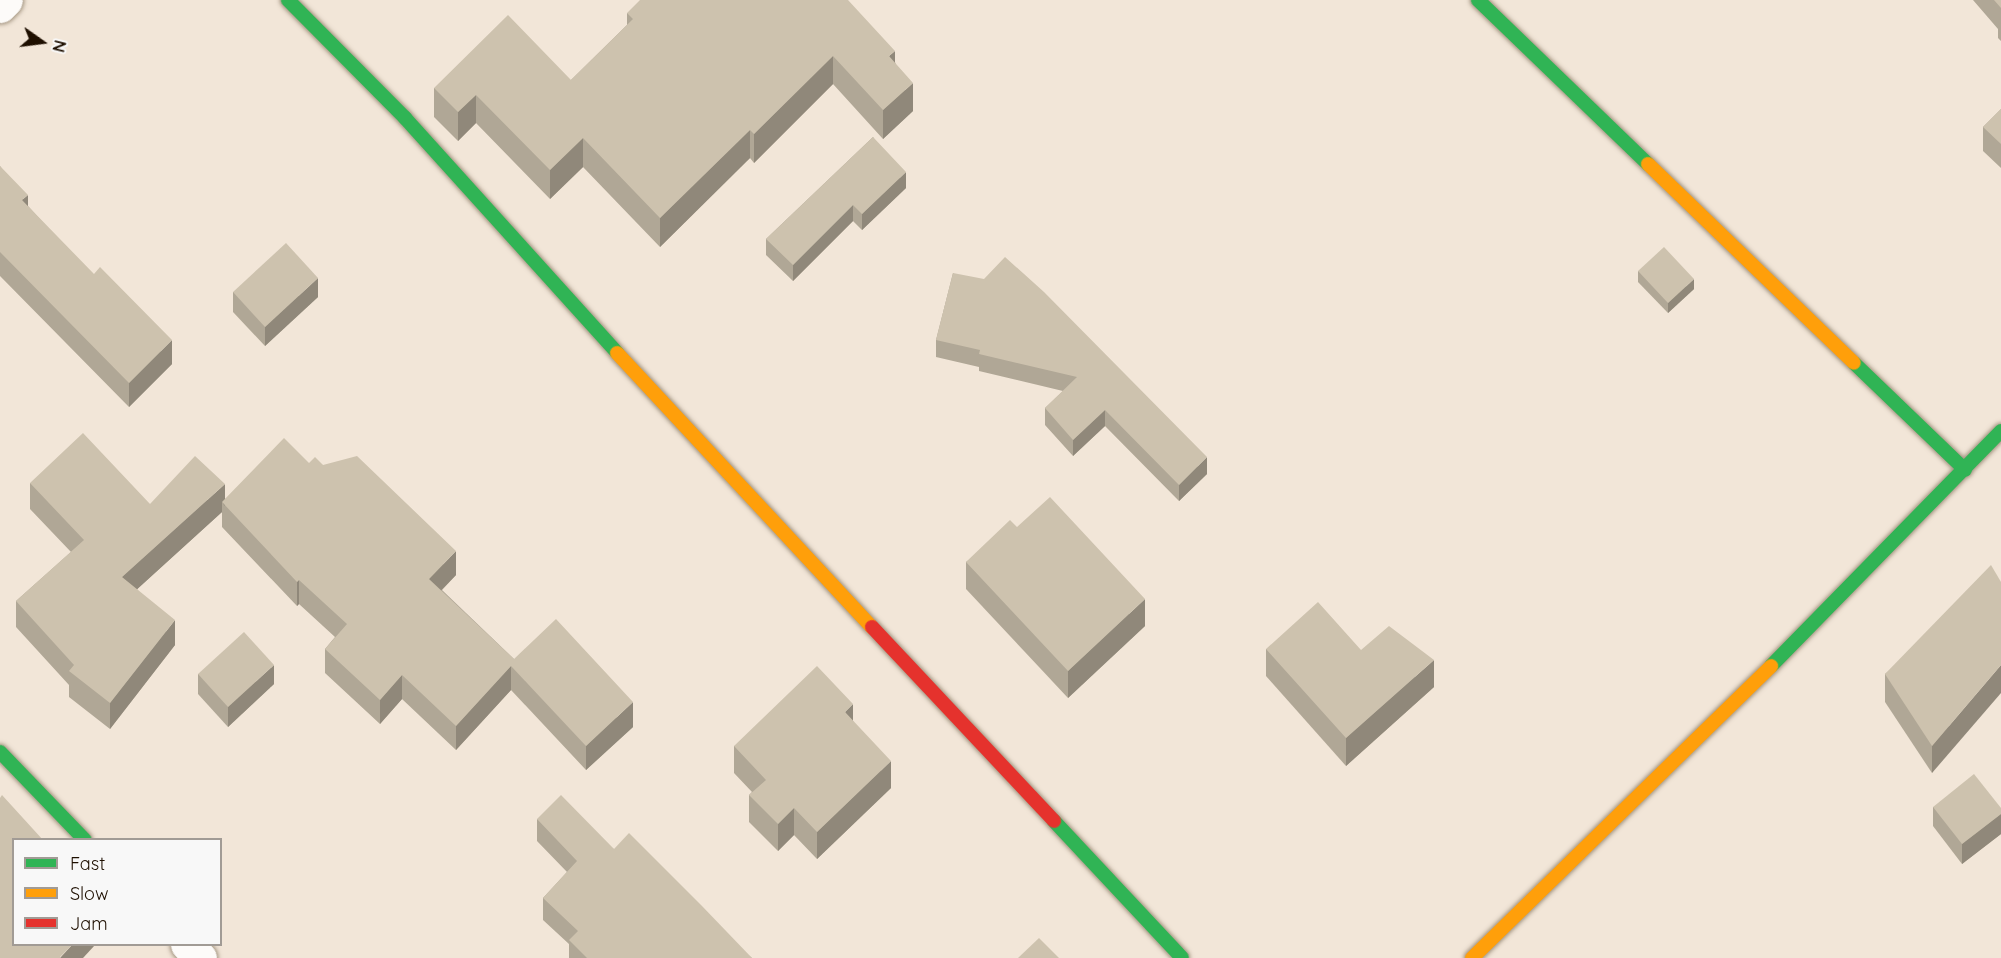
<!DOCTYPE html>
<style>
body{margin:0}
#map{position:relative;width:2001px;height:958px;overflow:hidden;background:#f2e6d8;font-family:Quicksand,sans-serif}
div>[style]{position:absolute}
.roads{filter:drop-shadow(0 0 2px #a39581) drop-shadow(0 0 2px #a39581)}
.street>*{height:33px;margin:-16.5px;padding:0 16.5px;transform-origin:16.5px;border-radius:16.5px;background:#fdfbf9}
.fast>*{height:14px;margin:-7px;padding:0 7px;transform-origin:7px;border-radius:7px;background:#30b455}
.slow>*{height:14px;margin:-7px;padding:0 7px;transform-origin:7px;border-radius:7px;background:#ff9f0a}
.jam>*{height:14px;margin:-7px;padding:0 7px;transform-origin:7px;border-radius:7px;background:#e5322d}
.wall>*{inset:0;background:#b0a796}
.shaded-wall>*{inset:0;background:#90887a}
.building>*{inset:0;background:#cdc2ae}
span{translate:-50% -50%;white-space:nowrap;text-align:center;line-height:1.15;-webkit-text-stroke:6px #f8f8f8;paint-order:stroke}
.legend{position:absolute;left:12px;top:838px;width:210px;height:108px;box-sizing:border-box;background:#f8f8f8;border:2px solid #a19b95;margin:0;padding:8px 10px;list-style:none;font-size:18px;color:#1e0f00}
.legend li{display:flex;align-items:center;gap:12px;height:30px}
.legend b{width:30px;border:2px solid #a19b95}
.north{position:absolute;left:12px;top:12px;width:60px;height:60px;-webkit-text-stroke:4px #f8f8f8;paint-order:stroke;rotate:104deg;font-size:16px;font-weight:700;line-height:24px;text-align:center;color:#1e0f00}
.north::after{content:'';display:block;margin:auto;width:21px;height:27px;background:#1e0f00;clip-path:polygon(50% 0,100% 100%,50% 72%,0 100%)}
</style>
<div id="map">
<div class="roads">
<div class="street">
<div style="left:0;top:6px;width:8px;rotate:-45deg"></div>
<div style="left:187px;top:944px;width:19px;rotate:47deg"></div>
</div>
<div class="fast">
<div style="left:288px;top:0;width:166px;rotate:45.2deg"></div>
<div style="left:405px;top:118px;width:316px;rotate:47.9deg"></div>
<div style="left:1478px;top:0;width:236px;rotate:44deg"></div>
<div style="left:1854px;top:363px;width:154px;rotate:43.9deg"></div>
<div style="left:1771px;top:666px;width:329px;rotate:-45.6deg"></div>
<div style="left:0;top:752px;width:122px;rotate:46deg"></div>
<div style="left:1054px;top:821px;width:187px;rotate:46.9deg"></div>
</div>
<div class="slow">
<div style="left:1648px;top:164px;width:286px;rotate:44deg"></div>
<div style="left:617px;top:353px;width:374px;rotate:47.1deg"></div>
<div style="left:1472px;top:958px;width:418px;rotate:-44.3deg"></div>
</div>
<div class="jam">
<div style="left:872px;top:627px;width:266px;rotate:46.8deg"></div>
</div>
</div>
<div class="wall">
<div style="clip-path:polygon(1973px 0,2001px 0,2001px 41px,1998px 38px,1998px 29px)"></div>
<div style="clip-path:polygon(627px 13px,895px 62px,913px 111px,883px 139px,833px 84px,754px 163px,750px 158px,660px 247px,583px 167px,550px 199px,476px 123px,458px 141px,434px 117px,434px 88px,571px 80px,627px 25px)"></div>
<div style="clip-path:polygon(2001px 109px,2001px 168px,1983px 151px,1983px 127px)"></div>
<div style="clip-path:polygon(873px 137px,906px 188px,862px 230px,853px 221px,793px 281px,766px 255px,766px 239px)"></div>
<div style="clip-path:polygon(0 166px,28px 206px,172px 364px,129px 407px,0 276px)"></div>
<div style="clip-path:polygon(1638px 271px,1694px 289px,1668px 313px,1638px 282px)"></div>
<div style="clip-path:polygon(953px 273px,1207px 474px,1179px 501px,1105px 426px,1073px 456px,1045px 425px,1045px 408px,1063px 391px,979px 371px,979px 367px,936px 357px,936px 340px)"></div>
<div style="clip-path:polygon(233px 292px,318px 297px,265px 346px,233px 312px)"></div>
<div style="clip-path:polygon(309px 463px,323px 465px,456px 575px,442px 590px,514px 659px,633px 727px,586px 770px,511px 690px,456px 750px,402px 699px,380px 724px,325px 673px,325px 649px,335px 637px,299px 604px,297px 606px,222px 527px,222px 512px,137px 589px,175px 645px,110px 729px,69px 697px,69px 685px,16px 627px,16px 601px,71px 552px,30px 509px,30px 483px,150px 504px,225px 499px)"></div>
<div style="clip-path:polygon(1017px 527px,1145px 626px,1068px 698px,966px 589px,966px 562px)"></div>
<div style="clip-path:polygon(2001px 582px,1932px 773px,1885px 702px,1885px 674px)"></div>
<div style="clip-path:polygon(1266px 649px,1361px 650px,1434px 687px,1346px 766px,1266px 676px)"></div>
<div style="clip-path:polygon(198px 674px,274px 684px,228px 727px,198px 694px)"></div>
<div style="clip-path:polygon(853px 721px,891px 788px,817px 859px,794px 835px,778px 851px,749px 822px,749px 795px,752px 792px,734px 773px,734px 746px)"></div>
<div style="clip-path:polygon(1933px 807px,2001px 808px,2001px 834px,1962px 864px,1933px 826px)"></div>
<div style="clip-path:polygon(537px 819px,614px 849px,752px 958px,569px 958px,569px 944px,543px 920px,543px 898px,567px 872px,537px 841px)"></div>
</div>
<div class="shaded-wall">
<div style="clip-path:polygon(895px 51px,895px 80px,889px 56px)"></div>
<div style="clip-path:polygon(833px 56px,833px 84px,754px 163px,754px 134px)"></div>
<div style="clip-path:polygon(913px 83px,913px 111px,883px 139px,883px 110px)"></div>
<div style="clip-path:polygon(476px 95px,476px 123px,458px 141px,458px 112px)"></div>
<div style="clip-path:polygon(750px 130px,750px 158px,660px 247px,660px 218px)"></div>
<div style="clip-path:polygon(583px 138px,583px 167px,550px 199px,550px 170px)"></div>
<div style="clip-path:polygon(906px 172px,906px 188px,862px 230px,862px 214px)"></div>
<div style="clip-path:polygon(28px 195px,28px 219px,22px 200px)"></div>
<div style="clip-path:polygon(853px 205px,853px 221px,793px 281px,793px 265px)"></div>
<div style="clip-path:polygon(318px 278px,318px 297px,265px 346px,265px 327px)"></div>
<div style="clip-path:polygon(1694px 279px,1694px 289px,1668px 313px,1668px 303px)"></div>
<div style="clip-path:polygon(172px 340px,172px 364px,129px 407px,129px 383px)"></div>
<div style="clip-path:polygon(1105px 410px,1105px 426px,1073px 456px,1073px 440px)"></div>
<div style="clip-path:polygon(1207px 457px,1207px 474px,1179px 501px,1179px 485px)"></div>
<div style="clip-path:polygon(225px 484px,225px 506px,222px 502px,222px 512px,122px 603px,122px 577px)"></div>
<div style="clip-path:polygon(456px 551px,456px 575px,429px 603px,429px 579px)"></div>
<div style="clip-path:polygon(299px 580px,299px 604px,297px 606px,297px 582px)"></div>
<div style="clip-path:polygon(1145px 599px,1145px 626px,1068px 698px,1068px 671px)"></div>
<div style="clip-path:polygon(175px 620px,175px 645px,110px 729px,110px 703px)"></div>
<div style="clip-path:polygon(1434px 660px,1434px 687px,1346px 766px,1346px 738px)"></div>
<div style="clip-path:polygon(274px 665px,274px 684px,228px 727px,228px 707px)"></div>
<div style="clip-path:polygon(2001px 665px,2001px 693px,1932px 773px,1932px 746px)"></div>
<div style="clip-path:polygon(511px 666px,511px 690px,456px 750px,456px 726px)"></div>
<div style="clip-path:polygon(402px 675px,402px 699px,380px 724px,380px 700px)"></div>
<div style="clip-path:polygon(633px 702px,633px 727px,586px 770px,586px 746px)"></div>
<div style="clip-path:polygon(853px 704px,853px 731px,845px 712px)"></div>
<div style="clip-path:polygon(891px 761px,891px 788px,817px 859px,817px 832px)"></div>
<div style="clip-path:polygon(794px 808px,794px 835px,778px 851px,778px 824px)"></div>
<div style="clip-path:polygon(2001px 814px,2001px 834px,1962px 864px,1962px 844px)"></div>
<div style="clip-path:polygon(72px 945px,95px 945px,83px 958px,60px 958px)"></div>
</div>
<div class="building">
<div style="clip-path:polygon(640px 0,848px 0,895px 51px,889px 56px,913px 83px,883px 110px,833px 56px,754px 134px,750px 130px,660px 218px,583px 138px,550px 170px,476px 95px,458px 112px,434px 88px,508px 15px,571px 80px,633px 19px,627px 13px)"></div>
<div style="clip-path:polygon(1994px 0,2001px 0,2001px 8px)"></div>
<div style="clip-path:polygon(2001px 109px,2001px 144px,1983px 127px)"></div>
<div style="clip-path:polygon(873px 137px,906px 172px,862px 214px,853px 205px,793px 265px,766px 239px)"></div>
<div style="clip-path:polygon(0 166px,28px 195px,22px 200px,94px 274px,100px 267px,172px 340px,129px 383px,0 252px)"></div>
<div style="clip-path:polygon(286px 243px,318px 278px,265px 327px,233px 292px)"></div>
<div style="clip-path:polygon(1664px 247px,1694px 279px,1668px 303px,1638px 271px)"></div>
<div style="clip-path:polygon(1005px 257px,1044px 292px,1207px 457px,1179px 485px,1105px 410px,1073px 440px,1045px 408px,1077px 377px,979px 354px,980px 350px,936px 340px,953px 273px,984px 279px)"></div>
<div style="clip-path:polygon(83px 433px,150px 504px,195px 456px,225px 484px,122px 577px,175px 620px,110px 703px,69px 671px,74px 665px,16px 601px,84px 540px,30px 483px)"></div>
<div style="clip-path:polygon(284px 438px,309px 463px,315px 457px,323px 465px,357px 456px,456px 551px,429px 579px,514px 659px,556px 619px,633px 702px,586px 746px,511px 666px,456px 726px,402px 675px,380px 700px,325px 649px,347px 624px,299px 580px,297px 582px,222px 502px)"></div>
<div style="clip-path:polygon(1050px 497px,1145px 599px,1068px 671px,966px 562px,1010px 520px,1017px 527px)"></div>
<div style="clip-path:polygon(1991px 565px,2001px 582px,2001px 665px,1932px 746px,1885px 674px)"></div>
<div style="clip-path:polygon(1318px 602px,1361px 650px,1389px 626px,1434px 660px,1346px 738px,1266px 649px)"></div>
<div style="clip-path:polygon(244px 632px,274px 665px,228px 707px,198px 674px)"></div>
<div style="clip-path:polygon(817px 666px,853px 704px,845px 712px,891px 761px,817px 832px,794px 808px,778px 824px,749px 795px,766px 780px,734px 746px)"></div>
<div style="clip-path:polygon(1974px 774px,2001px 808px,2001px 814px,1962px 844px,1933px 807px)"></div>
<div style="clip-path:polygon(2px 795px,43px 840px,14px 840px,14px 945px,72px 945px,60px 957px,61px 958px,0 958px,0 798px)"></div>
<div style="clip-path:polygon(561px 795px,614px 849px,629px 833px,702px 906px,752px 958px,587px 958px,569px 940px,578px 931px,543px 898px,577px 861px,537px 819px)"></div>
<div style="clip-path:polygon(1039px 938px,1059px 958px,1018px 958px)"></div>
</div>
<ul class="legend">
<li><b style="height:8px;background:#30b455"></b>Fast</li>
<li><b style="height:8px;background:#ff9f0a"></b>Slow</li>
<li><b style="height:8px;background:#e5322d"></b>Jam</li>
</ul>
<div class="north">N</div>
</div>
